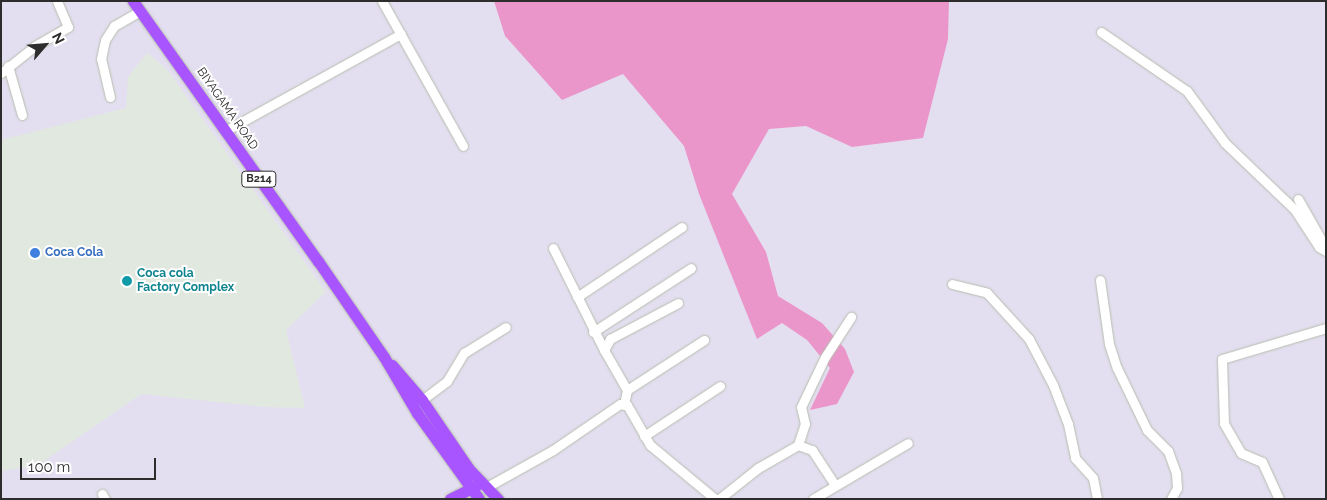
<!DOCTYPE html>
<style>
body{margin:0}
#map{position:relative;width:1327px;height:500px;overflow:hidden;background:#e4dff0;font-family:Raleway,sans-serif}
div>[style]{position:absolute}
.industrial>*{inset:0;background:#e0e8e0}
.green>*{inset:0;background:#eb96cb}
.roads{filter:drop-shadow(0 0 1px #b6beaf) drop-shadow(0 0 1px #b6beaf)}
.minor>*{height:9px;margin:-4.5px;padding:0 4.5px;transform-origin:4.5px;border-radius:4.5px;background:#fff}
.major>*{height:11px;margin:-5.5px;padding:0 5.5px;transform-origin:5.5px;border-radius:5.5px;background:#a855ff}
.dots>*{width:14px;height:14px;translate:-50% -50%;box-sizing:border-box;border:2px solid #fff;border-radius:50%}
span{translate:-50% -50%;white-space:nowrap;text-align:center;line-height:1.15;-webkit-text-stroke:4px #fff;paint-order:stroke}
.shield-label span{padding:1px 4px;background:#fff;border:1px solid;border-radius:4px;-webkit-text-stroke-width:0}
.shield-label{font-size:11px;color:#2d2d2d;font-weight:700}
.street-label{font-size:12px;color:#2d2d2d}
.shop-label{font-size:12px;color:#366cbe;font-weight:700}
.left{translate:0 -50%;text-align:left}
.culture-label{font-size:12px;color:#0d838f;font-weight:700}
.frame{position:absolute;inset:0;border:2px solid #2d2d2d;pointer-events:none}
.north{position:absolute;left:20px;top:20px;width:50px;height:50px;-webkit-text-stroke:4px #fff;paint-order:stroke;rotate:63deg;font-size:14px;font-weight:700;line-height:20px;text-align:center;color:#2d2d2d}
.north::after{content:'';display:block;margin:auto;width:18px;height:22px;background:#2d2d2d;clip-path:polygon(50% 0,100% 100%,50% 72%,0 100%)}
.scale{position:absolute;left:20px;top:458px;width:136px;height:22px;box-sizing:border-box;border:2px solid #2d2d2d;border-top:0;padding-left:6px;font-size:15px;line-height:18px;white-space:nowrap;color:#2d2d2d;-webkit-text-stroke:4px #fff;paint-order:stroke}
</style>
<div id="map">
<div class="industrial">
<div style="clip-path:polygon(147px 53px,167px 69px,326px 292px,286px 330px,305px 408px,265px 407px,141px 394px,37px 466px,1px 471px,1px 140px,126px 108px,128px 77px)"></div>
</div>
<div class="green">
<div style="clip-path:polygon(494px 1px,949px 1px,948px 39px,923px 138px,852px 147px,806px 126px,769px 129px,732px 194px,766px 252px,778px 296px,822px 323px,845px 349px,854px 372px,837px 404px,810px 410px,830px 368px,807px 340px,782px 323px,757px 339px,699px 194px,684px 146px,623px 74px,562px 100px,505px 36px)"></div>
</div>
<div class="roads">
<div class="minor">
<div style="left:382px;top:1px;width:166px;rotate:60.8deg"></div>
<div style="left:1101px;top:32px;width:104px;rotate:34.5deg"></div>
<div style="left:1187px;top:91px;width:64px;rotate:53.8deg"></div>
<div style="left:1225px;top:143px;width:97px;rotate:43.7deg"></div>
<div style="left:1295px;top:210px;width:44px;rotate:57deg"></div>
<div style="left:1319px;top:247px;width:8px;rotate:30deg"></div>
<div style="left:8px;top:66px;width:51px;rotate:74.1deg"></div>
<div style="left:1px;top:73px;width:43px;rotate:-38.5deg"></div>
<div style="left:35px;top:46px;width:38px;rotate:-30deg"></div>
<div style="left:68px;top:27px;width:28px;rotate:-113deg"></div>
<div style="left:110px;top:97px;width:39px;rotate:-103deg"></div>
<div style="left:101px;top:59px;width:19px;rotate:-78deg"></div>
<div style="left:105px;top:40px;width:17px;rotate:-57deg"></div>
<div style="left:114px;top:26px;width:30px;rotate:-30deg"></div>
<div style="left:225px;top:131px;width:201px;rotate:-28.9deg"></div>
<div style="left:1298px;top:199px;width:56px;rotate:60.3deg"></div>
<div style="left:553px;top:248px;width:114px;rotate:63.4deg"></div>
<div style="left:1100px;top:280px;width:65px;rotate:82deg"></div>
<div style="left:1109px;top:344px;width:25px;rotate:72deg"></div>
<div style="left:1117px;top:368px;width:69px;rotate:64.2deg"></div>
<div style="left:1147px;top:430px;width:30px;rotate:45deg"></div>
<div style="left:1168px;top:451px;width:23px;rotate:70deg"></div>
<div style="left:1176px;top:473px;width:15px;rotate:86deg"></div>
<div style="left:1177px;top:488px;width:13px;rotate:119deg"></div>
<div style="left:952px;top:284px;width:36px;rotate:14deg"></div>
<div style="left:987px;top:293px;width:62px;rotate:47.6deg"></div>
<div style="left:1029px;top:339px;width:52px;rotate:62.4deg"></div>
<div style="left:1053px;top:385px;width:42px;rotate:69deg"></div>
<div style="left:1068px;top:424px;width:35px;rotate:78deg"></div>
<div style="left:1075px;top:458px;width:27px;rotate:48deg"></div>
<div style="left:1093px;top:478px;width:21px;rotate:79deg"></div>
<div style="left:577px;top:297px;width:126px;rotate:-33.7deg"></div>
<div style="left:593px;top:332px;width:117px;rotate:-33.1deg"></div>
<div style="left:627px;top:390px;width:46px;rotate:-119.9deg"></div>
<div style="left:604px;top:350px;width:13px;rotate:-61deg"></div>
<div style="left:610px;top:339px;width:77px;rotate:-27.9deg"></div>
<div style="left:422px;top:400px;width:31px;rotate:-37deg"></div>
<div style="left:447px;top:381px;width:33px;rotate:-59deg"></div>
<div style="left:464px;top:353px;width:49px;rotate:-31.8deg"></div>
<div style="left:624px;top:405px;width:15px;rotate:-79deg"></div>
<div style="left:627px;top:390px;width:92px;rotate:-33deg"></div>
<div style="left:644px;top:436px;width:91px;rotate:-33.3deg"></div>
<div style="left:798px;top:445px;width:15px;rotate:20deg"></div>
<div style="left:812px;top:450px;width:42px;rotate:56.7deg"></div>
<div style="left:485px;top:488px;width:78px;rotate:-29.2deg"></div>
<div style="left:553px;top:450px;width:81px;rotate:-34.5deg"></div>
<div style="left:620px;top:404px;width:7px;rotate:8deg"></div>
<div style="left:627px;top:405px;width:46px;rotate:60.1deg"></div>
<div style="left:650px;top:445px;width:85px;rotate:39.7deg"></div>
<div style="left:102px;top:494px;width:6px;rotate:59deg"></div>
<div style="left:719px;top:499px;width:50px;rotate:-38.5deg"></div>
<div style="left:758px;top:468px;width:46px;rotate:-29.9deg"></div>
<div style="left:798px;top:445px;width:22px;rotate:-72deg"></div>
<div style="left:805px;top:424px;width:17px;rotate:-103deg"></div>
<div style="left:801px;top:407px;width:55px;rotate:-64.4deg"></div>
<div style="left:825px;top:357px;width:48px;rotate:-57deg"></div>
<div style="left:813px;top:499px;width:110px;rotate:-30.5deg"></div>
<div style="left:1279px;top:499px;width:41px;rotate:-114.7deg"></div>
<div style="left:1262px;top:462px;width:23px;rotate:-157deg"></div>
<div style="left:1241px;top:453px;width:34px;rotate:-120deg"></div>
<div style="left:1224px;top:423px;width:64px;rotate:-91.8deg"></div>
<div style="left:1222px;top:359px;width:109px;rotate:-16.6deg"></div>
</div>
<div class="major">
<div style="left:133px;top:1px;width:319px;rotate:54.6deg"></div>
<div style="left:318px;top:261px;width:116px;rotate:55.5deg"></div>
<div style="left:384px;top:357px;width:65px;rotate:59.5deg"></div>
<div style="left:417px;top:413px;width:106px;rotate:54.2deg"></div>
<div style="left:392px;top:365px;width:46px;rotate:49.4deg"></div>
<div style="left:422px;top:400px;width:83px;rotate:55.7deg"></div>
<div style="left:469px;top:469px;width:42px;rotate:46deg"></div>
<div style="left:450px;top:499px;width:29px;rotate:-27deg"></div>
</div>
</div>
<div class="dots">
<div style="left:35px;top:253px;background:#3f7fe0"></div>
<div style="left:127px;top:281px;background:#0f9aa8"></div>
</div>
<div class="shield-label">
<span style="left:259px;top:179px">B214</span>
</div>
<div class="street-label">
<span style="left:227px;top:109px;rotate:55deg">BIYAGAMA ROAD</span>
</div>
<div class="shop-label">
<span class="left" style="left:45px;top:253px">Coca Cola</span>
</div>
<div class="culture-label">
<span class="left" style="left:137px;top:281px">Coca cola<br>Factory Complex</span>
</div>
<div class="frame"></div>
<div class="north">N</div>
<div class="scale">100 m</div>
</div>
